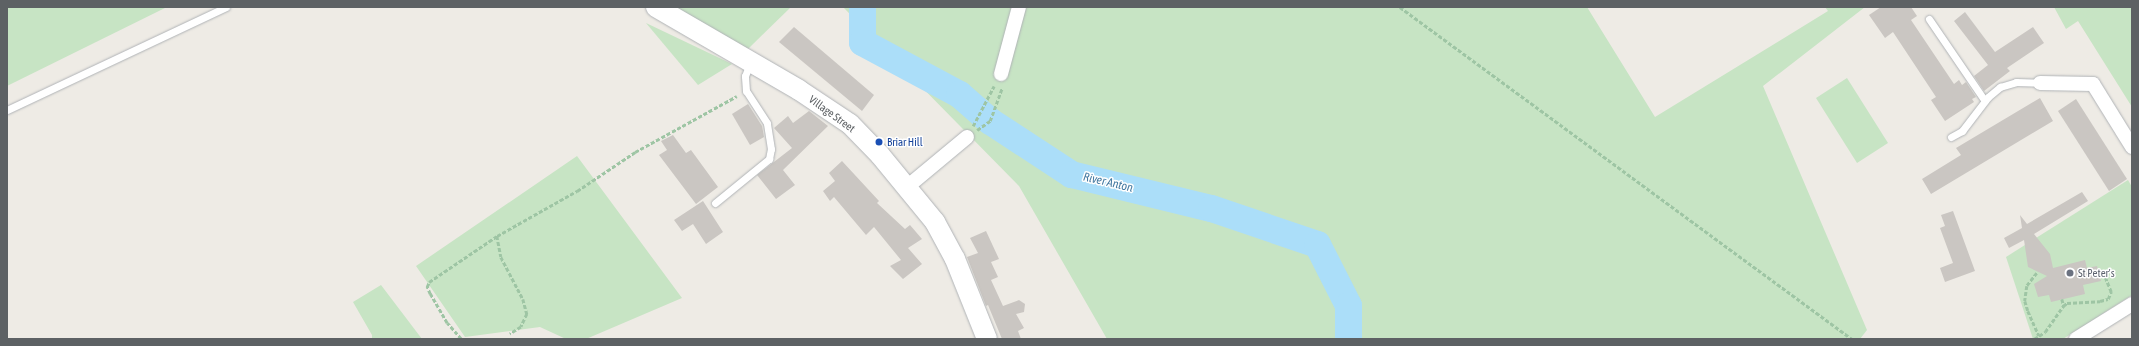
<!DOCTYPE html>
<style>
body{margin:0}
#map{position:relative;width:2139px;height:346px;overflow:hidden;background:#eeebe5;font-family:"Asap Condensed",sans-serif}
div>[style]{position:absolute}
.green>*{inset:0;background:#c7e4c4}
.river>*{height:27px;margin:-13.5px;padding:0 13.5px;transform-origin:13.5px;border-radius:13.5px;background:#abdef9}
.building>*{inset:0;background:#cac6c2}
.path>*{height:2.5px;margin-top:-1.25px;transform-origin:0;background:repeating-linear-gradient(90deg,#9ec5a4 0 4px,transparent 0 6px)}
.roads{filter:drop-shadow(0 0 1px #b0b3b6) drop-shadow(0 0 1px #b0b3b6)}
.lane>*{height:7px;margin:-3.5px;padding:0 3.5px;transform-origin:3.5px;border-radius:3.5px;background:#fff}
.street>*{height:14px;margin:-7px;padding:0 7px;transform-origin:7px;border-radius:7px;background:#fff}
.secondary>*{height:20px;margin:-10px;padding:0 10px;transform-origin:10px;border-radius:10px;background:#fff}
.dots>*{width:11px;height:11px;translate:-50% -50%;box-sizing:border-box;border:2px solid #fff;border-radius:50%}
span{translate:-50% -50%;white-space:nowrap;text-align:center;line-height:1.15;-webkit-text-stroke:3px #fff;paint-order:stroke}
.street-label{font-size:11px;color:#5d6164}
.transit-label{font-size:11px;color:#164399}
.left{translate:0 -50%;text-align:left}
.worship-label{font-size:11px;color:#5b616d}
.water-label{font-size:12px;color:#467ba2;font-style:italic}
.frame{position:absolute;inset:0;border:8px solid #5d6164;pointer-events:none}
</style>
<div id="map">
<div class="green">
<div style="clip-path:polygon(7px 7px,167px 7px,7px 86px)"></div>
<div style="clip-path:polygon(670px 7px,791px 7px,748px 49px)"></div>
<div style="clip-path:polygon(843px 7px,1587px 7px,1655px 117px,1828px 11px,1825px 7px,1865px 7px,1763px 86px,1867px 330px,1860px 339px,1107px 339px,1019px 186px)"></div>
<div style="clip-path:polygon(2054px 7px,2132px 7px,2132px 107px,2078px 21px,2066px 29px)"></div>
<div style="clip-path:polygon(646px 23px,732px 64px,698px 85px)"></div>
<div style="clip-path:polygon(1847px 78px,1888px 143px,1857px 163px,1816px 98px)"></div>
<div style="clip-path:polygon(577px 156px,682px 298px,586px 339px,566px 339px,540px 327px,465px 337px,416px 266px)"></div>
<div style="clip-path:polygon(2128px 180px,2132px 187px,2132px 295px,2063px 339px,2033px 339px,2006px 257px)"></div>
<div style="clip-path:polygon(381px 285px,422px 339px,372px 339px,372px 335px,353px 302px)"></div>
</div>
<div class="river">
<div style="left:862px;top:7px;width:35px;rotate:90deg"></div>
<div style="left:862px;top:42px;width:110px;rotate:28.2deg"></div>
<div style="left:959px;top:94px;width:41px;rotate:41.1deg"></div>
<div style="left:990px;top:121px;width:97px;rotate:33.2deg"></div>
<div style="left:1071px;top:174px;width:144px;rotate:13.7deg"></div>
<div style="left:1211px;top:208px;width:112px;rotate:18.8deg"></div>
<div style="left:1317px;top:244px;width:68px;rotate:63.1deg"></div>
<div style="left:1348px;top:305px;width:34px;rotate:90deg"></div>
</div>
<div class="building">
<div style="clip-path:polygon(1881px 7px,1911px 7px,1917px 16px,1911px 20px,1954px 84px,1959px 80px,1962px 85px,1966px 82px,1976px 97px,1972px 99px,1974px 102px,1945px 121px,1931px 100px,1936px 97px,1893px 32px,1885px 38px,1869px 15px)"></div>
<div style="clip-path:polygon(1965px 12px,1995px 52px,2033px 27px,2044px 43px,2007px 68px,2010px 71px,1984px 91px,1974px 76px,1988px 65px,1954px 21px)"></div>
<div style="clip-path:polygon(794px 27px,874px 95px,862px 111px,779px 42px)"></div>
<div style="clip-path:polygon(2040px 98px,2053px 121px,1931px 194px,1922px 179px,1961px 155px,1956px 148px)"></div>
<div style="clip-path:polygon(2076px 99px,2127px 179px,2109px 191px,2058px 111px)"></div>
<div style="clip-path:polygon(748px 104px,762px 126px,764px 137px,750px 145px,732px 114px)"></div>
<div style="clip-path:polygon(809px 111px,828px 126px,783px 170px,795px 185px,776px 199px,757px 175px,792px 148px,774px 128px,788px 116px,793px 123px)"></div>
<div style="clip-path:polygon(673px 135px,686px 153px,691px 150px,718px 187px,696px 204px,659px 155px,667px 150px,661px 141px)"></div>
<div style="clip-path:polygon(842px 161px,879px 201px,877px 203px,905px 229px,910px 225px,922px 239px,908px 248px,922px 264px,903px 279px,890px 266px,901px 260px,874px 227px,866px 235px,834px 197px,830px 201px,823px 191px,835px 181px,829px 173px)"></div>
<div style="clip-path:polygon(2082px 192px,2088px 201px,2034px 234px,2050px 254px,2053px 268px,2085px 260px,2087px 268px,2097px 266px,2101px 281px,2083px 285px,2085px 294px,2051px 302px,2049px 295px,2038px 297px,2034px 284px,2047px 276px,2028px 267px,2024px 240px,2009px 248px,2004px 238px,2022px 228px,2020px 215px,2027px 224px)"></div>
<div style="clip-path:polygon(703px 201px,723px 232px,706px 244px,693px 224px,682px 231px,674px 220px)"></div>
<div style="clip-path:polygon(1953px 211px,1975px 271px,1945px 282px,1940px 268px,1953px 263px,1940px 228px,1945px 226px,1941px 215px)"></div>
<div style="clip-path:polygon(986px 231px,999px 259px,991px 262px,998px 277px,991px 280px,1003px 306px,1019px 300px,1025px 304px,1024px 312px,1016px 314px,1024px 328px,1018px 331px,1021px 339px,1002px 339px,988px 305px,986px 306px,967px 257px,978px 253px,970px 238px)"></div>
</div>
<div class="path">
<div style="left:1400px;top:7px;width:561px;rotate:36.3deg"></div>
<div style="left:973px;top:126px;width:45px;rotate:-62.3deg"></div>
<div style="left:977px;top:130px;width:16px;rotate:-35deg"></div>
<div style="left:990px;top:121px;width:35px;rotate:-70deg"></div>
<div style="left:497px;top:236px;width:21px;rotate:79deg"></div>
<div style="left:501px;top:257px;width:47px;rotate:62.4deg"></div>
<div style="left:523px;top:299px;width:16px;rotate:75deg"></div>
<div style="left:527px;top:314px;width:14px;rotate:115deg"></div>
<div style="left:521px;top:327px;width:13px;rotate:148deg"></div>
<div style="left:2037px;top:273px;width:16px;rotate:128deg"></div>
<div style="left:2027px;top:286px;width:15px;rotate:98deg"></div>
<div style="left:2025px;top:301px;width:10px;rotate:73deg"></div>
<div style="left:2028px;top:311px;width:27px;rotate:66deg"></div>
<div style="left:2062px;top:299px;width:7px;rotate:74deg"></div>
<div style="left:461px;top:339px;width:21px;rotate:-131deg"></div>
<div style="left:447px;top:323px;width:34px;rotate:-120deg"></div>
<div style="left:430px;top:294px;width:8px;rotate:-113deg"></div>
<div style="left:427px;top:287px;width:5px;rotate:-68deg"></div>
<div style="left:429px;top:282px;width:82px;rotate:-34.1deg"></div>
<div style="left:497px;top:236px;width:92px;rotate:-29.4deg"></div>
<div style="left:577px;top:191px;width:70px;rotate:-33.9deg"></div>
<div style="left:635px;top:152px;width:116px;rotate:-28.8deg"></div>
<div style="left:2034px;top:339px;width:13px;rotate:-32deg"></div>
<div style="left:2045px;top:332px;width:32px;rotate:-55deg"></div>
<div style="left:2063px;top:306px;width:5px;rotate:-37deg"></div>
<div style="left:2067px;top:303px;width:33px;rotate:-3deg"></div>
<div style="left:2100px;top:301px;width:8px;rotate:-14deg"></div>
<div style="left:2108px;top:299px;width:8px;rotate:-67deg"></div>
<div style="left:2111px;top:292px;width:24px;rotate:-112deg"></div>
</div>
<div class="roads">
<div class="lane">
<div style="left:1929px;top:19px;width:99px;rotate:55.7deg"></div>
<div style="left:7px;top:110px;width:242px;rotate:-25.2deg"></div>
<div style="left:1951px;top:137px;width:13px;rotate:-29deg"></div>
<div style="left:1962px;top:131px;width:43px;rotate:-52.6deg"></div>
<div style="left:1988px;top:97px;width:16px;rotate:-40deg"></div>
<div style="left:2000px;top:87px;width:17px;rotate:-17deg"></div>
<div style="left:2016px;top:82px;width:24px;rotate:2deg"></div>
<div style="left:715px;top:203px;width:70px;rotate:-39.2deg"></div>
<div style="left:769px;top:159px;width:10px;rotate:-79deg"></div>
<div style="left:771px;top:149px;width:26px;rotate:-99deg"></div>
<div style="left:767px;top:123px;width:38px;rotate:-123deg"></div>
<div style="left:746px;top:91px;width:15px;rotate:-94deg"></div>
<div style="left:745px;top:76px;width:14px;rotate:-69deg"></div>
</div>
<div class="street">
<div style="left:1001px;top:74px;width:69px;rotate:-75deg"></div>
<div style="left:2040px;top:83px;width:53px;rotate:1.1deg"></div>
<div style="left:2093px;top:84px;width:74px;rotate:58.2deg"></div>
<div style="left:907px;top:187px;width:78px;rotate:-39.8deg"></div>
<div style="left:2076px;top:339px;width:66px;rotate:-32deg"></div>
</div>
<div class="secondary">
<div style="left:656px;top:7px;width:165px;rotate:30.1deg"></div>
<div style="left:799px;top:90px;width:61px;rotate:33.7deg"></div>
<div style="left:850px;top:124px;width:43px;rotate:45.9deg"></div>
<div style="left:880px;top:155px;width:87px;rotate:50.6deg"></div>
<div style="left:935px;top:222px;width:42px;rotate:61.6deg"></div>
<div style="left:955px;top:259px;width:86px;rotate:68.2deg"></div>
</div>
</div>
<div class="dots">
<div style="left:879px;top:142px;background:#1a4fb4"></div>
<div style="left:2070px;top:273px;background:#6b7280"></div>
</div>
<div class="street-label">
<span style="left:832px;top:114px;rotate:36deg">Village Street</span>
</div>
<div class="transit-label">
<span class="left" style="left:887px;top:142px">Briar Hill</span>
</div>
<div class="worship-label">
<span class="left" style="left:2078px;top:273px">St Peter's</span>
</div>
<div class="water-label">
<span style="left:1108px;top:183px;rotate:13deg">River Anton</span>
</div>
<div class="frame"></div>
</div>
